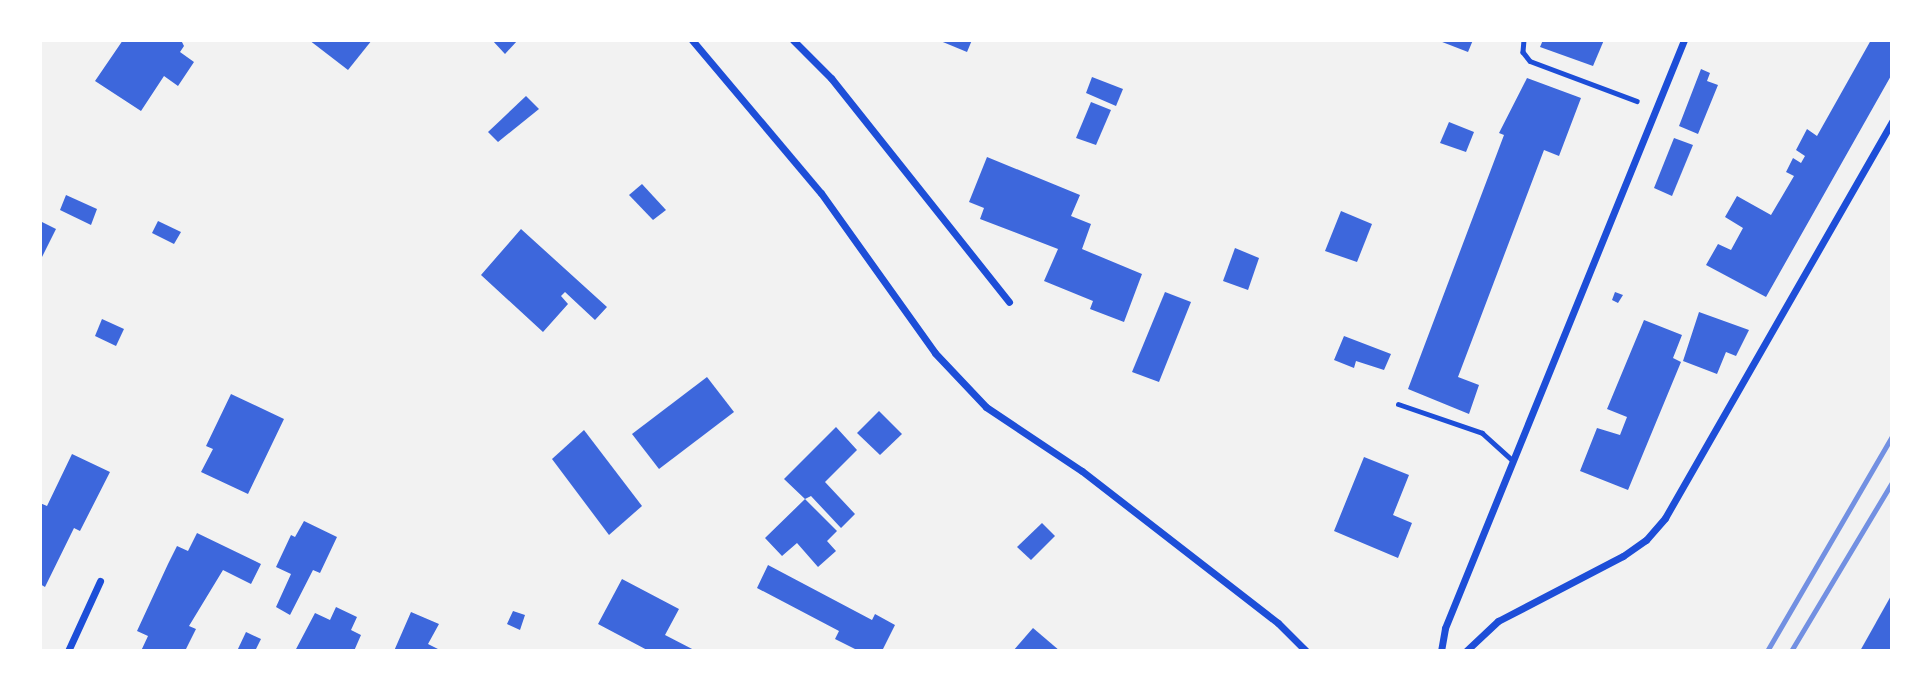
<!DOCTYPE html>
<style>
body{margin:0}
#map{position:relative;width:1932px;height:691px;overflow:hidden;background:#f2f2f2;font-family:Cabin,sans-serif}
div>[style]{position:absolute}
.building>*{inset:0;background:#3d67dc}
.path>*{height:4.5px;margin:-2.25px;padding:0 2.25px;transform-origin:2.25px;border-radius:2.25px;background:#1d4ed8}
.service>*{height:5px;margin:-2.5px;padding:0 2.5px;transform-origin:2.5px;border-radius:2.5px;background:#1d4ed8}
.minor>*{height:7px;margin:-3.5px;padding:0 3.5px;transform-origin:3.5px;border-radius:3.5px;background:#1d4ed8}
.rail>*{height:5px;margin:-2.5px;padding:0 2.5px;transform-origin:2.5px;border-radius:2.5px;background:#7290e2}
span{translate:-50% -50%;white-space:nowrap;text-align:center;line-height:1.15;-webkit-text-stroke:6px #fff;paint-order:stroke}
.frame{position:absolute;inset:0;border:42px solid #fff;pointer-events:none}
</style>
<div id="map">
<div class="building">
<div style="clip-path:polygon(123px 40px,181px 40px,184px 46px,180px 52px,194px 62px,178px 86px,164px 76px,141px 111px,95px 81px)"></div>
<div style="clip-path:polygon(309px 40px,372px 40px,348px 70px)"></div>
<div style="clip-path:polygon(492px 40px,518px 40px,505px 54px)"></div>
<div style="clip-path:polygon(938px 40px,972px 40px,967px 52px)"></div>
<div style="clip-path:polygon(1437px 40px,1473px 40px,1468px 52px)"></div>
<div style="clip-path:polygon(1543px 40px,1604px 40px,1593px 66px,1540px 47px)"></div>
<div style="clip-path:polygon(1871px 40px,1892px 40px,1892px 74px,1766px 297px,1706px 265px,1718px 244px,1731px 250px,1743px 228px,1725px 217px,1737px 196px,1771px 215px,1794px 176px,1786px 172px,1793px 158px,1801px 163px,1805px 156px,1796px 150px,1807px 129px,1817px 136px)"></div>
<div style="clip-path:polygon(1701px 69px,1710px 73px,1707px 81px,1718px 85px,1698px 134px,1679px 126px)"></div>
<div style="clip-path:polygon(1092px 77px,1123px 89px,1116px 106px,1086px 93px)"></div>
<div style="clip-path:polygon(1527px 78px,1581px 98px,1559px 156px,1544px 150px,1458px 377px,1479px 385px,1469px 414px,1408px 389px,1504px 135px,1499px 133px)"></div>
<div style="clip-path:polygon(526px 96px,539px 109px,498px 142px,488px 132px)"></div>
<div style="clip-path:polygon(1091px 102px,1111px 110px,1096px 145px,1076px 138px)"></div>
<div style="clip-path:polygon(1449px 122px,1474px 132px,1466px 152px,1440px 143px)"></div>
<div style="clip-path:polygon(1674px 138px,1693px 145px,1672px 196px,1654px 188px)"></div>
<div style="clip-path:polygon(987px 157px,1080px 195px,1071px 216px,1091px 224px,1082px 249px,1142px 274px,1124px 322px,1090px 309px,1093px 301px,1044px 281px,1058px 249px,980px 219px,984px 208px,969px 202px)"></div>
<div style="clip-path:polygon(642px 184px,666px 210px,653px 220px,629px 195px)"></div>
<div style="clip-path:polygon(66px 195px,97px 209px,91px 225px,60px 210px)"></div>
<div style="clip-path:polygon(1341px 211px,1372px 224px,1357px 262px,1325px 251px)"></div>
<div style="clip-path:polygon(40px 221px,56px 229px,40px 261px)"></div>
<div style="clip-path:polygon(158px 221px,181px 232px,174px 244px,152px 233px)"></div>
<div style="clip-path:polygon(521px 229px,607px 307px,595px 320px,565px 292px,561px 296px,568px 304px,543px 332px,481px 275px)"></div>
<div style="clip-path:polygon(1235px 248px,1259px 258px,1248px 290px,1223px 281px)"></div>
<div style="clip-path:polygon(1165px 292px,1191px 302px,1159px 382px,1132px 372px)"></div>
<div style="clip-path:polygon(1615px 292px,1623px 295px,1618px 303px,1612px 300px)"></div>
<div style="clip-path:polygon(1699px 312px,1749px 330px,1736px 356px,1726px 352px,1717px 374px,1683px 361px)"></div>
<div style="clip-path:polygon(102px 319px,124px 329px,116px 346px,95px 336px)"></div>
<div style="clip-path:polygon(1644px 320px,1682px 335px,1673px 358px,1681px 362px,1628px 490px,1580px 471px,1597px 428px,1620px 435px,1627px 417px,1607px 409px)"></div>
<div style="clip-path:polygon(1344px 336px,1391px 354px,1384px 370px,1356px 361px,1354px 368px,1334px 360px)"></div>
<div style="clip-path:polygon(707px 377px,734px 412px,659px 469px,632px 434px)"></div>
<div style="clip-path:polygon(231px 394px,284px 419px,248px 494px,201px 472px,213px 449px,206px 446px)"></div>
<div style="clip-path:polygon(879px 411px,902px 434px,880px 455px,857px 433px)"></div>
<div style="clip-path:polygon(836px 427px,857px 450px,825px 482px,855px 514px,841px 528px,811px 496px,805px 499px,784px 479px)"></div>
<div style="clip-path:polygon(584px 430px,642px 506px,609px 535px,552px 459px)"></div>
<div style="clip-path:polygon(72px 454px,110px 472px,80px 531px,74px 528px,45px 587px,40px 584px,40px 503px,47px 506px)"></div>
<div style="clip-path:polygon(1364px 457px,1409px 475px,1393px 515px,1412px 523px,1398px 558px,1334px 531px)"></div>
<div style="clip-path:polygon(805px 499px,837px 531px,827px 541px,836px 551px,818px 567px,797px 543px,782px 556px,765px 538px)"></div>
<div style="clip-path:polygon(304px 521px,337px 537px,320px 573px,313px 570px,290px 615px,276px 607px,291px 574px,276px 567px,291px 535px,295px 537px)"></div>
<div style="clip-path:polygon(1042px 523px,1055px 536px,1031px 560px,1017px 547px)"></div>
<div style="clip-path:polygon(197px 533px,261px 564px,251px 584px,223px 570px,189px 626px,196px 629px,185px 651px,141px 651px,148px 636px,137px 631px,168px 564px,177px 546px,188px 551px)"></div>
<div style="clip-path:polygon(768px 565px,872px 620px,875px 614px,895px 625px,882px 651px,859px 651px,835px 639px,839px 631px,757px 588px)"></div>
<div style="clip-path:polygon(622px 579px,679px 609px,665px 635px,696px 651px,649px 651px,598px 624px)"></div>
<div style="clip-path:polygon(1892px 594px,1892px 651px,1860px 651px)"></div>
<div style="clip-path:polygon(336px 607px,357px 617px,351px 630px,361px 635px,354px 651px,295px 651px,315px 613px,330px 620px)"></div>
<div style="clip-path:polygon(513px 611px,525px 615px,520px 630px,507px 624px)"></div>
<div style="clip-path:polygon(411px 612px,439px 624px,428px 644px,442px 651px,394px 651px)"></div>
<div style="clip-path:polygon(1033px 628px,1060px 651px,1013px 651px)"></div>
<div style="clip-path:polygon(246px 632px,261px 639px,255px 651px,237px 651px)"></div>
</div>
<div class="path">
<div style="left:1524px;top:40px;width:12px;rotate:95deg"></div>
<div style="left:1523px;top:52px;width:11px;rotate:52deg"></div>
<div style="left:1530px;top:61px;width:114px;rotate:20.5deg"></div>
</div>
<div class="service">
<div style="left:1398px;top:404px;width:89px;rotate:19deg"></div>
<div style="left:1482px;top:433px;width:42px;rotate:42.1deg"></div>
</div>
<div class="minor">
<div style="left:692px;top:40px;width:200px;rotate:49.9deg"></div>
<div style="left:821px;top:193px;width:196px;rotate:54.5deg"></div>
<div style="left:935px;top:353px;width:74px;rotate:46.6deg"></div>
<div style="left:986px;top:407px;width:115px;rotate:33.7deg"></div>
<div style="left:1082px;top:471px;width:248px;rotate:37.8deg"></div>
<div style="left:1278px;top:623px;width:40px;rotate:45deg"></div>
<div style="left:793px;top:40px;width:54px;rotate:45deg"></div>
<div style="left:831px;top:78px;width:286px;rotate:51.5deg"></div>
<div style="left:68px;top:651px;width:77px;rotate:-65.4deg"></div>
<div style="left:1441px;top:651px;width:23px;rotate:-80deg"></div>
<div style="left:1445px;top:628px;width:635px;rotate:-67.88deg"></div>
<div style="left:1466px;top:651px;width:44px;rotate:-43.2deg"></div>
<div style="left:1498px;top:621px;width:141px;rotate:-27.5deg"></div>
<div style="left:1623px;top:556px;width:28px;rotate:-35deg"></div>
<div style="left:1646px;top:540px;width:29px;rotate:-49deg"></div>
<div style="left:1665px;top:518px;width:457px;rotate:-60.2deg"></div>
</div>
<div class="rail">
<div style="left:1767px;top:651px;width:249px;rotate:-59.8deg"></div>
<div style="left:1791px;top:651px;width:197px;rotate:-59.1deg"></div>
</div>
<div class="frame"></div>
</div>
